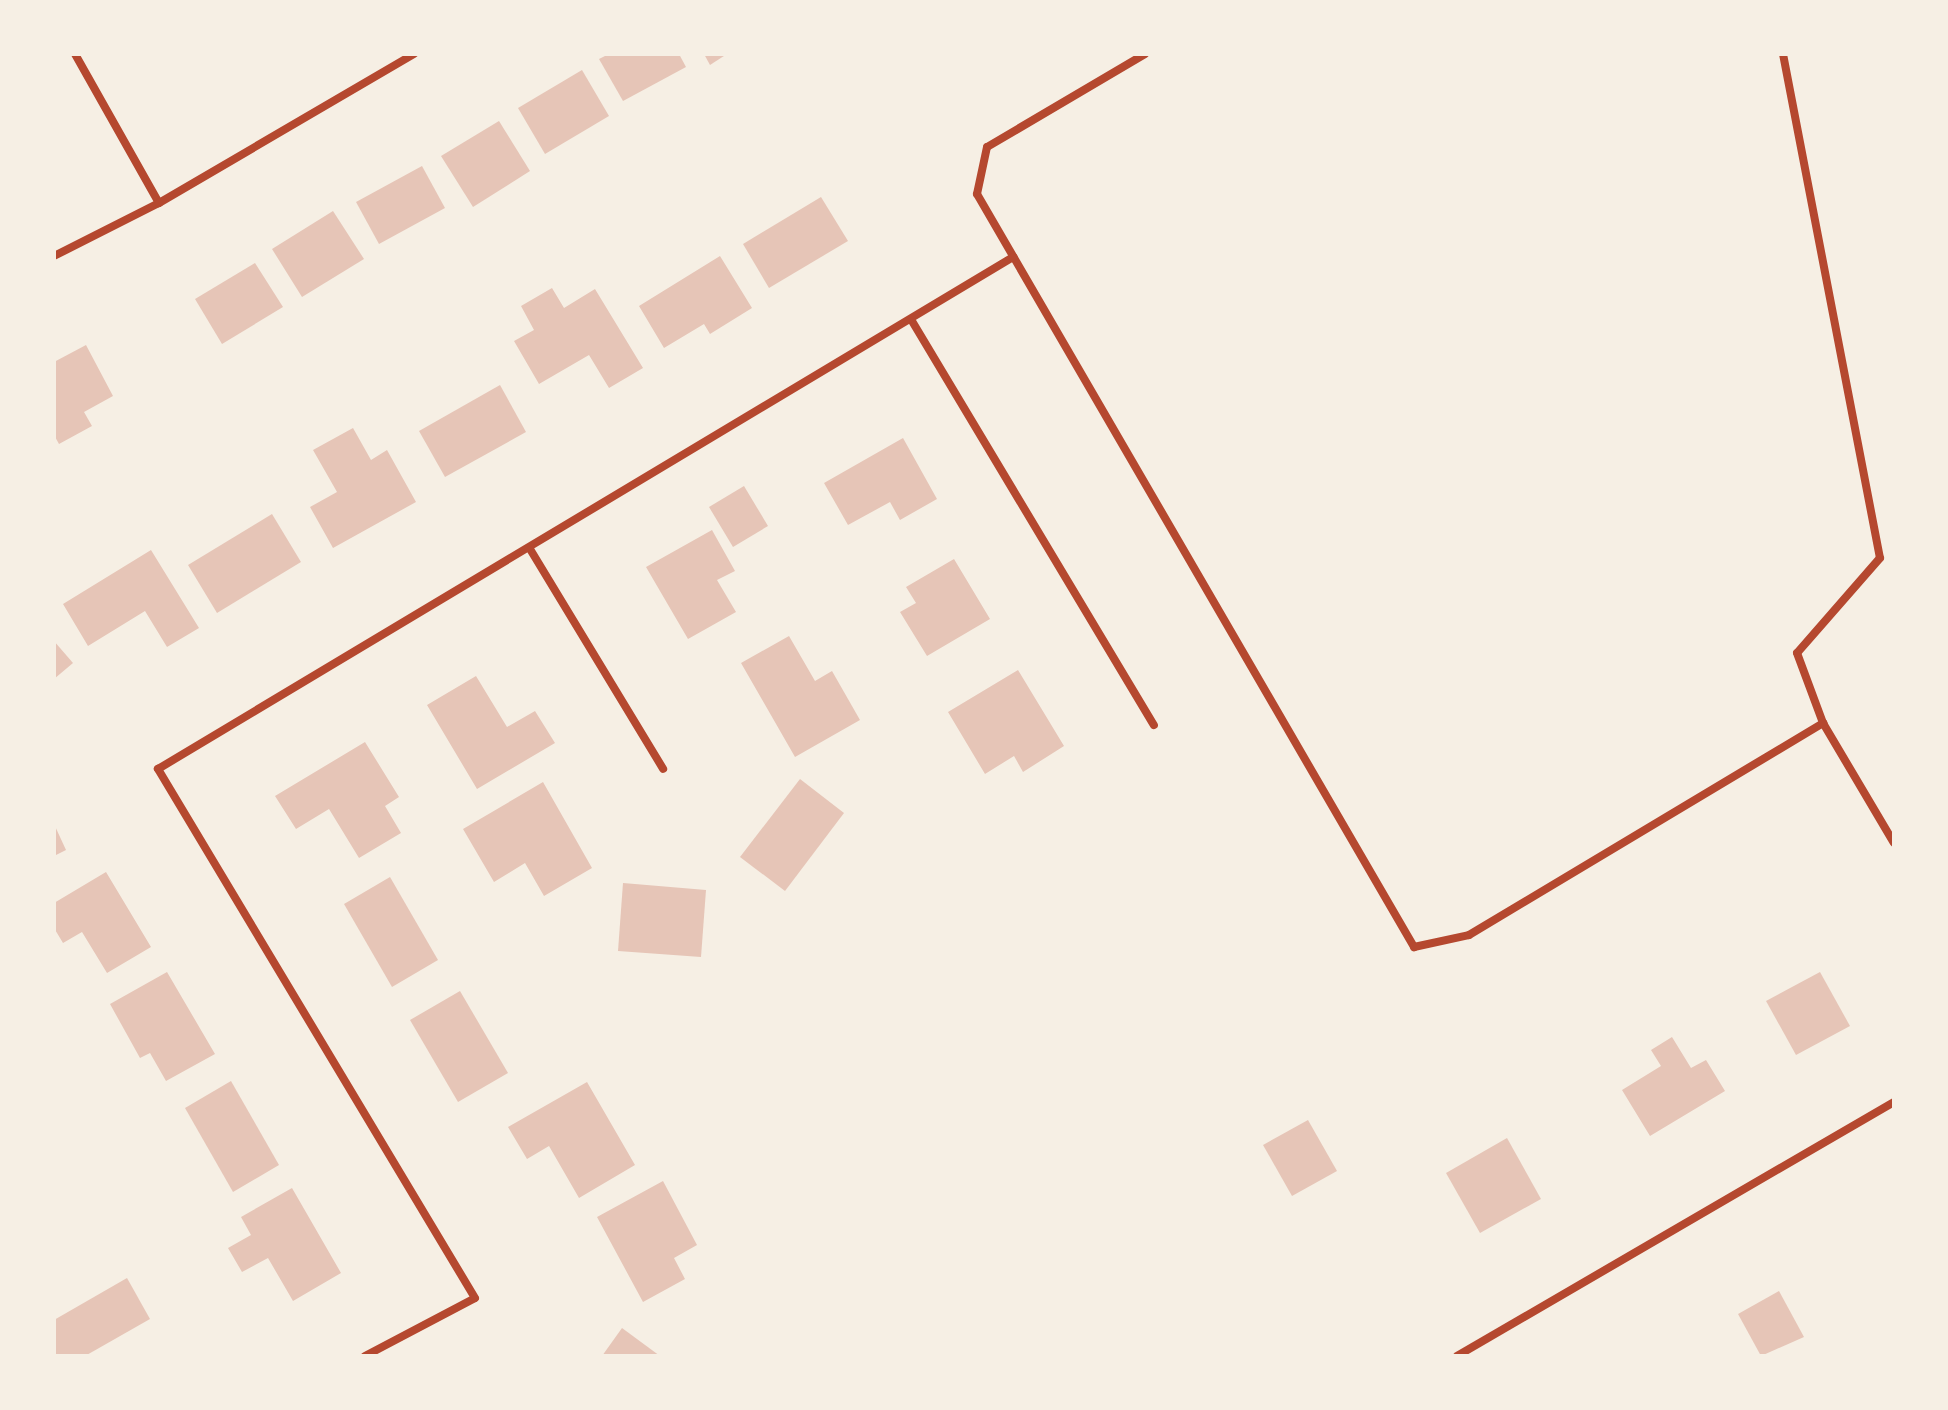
<!DOCTYPE html>
<style>
body{margin:0}
#map{position:relative;width:1948px;height:1410px;overflow:hidden;background:#f6efe4;font-family:Merriweather,serif}
div>[style]{position:absolute}
.building>*{inset:0;background:#e6c5b7}
.minor>*{height:8px;margin:-4px;padding:0 4px;transform-origin:4px;border-radius:4px;background:#b5482f}
span{translate:-50% -50%;white-space:nowrap;text-align:center;line-height:1.15;-webkit-text-stroke:8px #f6efe4;paint-order:stroke}
.frame{position:absolute;inset:0;border:56px solid #f6efe4;pointer-events:none}
</style>
<div id="map">
<div class="building">
<div style="clip-path:polygon(609px 54px,679px 54px,686px 67px,623px 101px,599px 59px)"></div>
<div style="clip-path:polygon(704px 54px,727px 54px,710px 65px)"></div>
<div style="clip-path:polygon(582px 70px,609px 116px,545px 154px,518px 108px)"></div>
<div style="clip-path:polygon(499px 121px,530px 171px,473px 207px,441px 156px)"></div>
<div style="clip-path:polygon(422px 166px,445px 208px,379px 244px,356px 202px)"></div>
<div style="clip-path:polygon(821px 197px,848px 241px,769px 288px,743px 244px)"></div>
<div style="clip-path:polygon(333px 211px,364px 259px,302px 297px,272px 249px)"></div>
<div style="clip-path:polygon(720px 256px,752px 308px,710px 334px,704px 324px,664px 348px,639px 306px)"></div>
<div style="clip-path:polygon(255px 263px,283px 307px,222px 344px,195px 299px)"></div>
<div style="clip-path:polygon(552px 288px,564px 308px,595px 289px,643px 368px,609px 388px,589px 355px,539px 384px,514px 341px,534px 330px,521px 306px)"></div>
<div style="clip-path:polygon(86px 345px,113px 396px,84px 412px,92px 426px,59px 444px,54px 435px,54px 362px)"></div>
<div style="clip-path:polygon(500px 385px,526px 432px,445px 477px,419px 431px)"></div>
<div style="clip-path:polygon(353px 428px,371px 460px,387px 450px,416px 502px,333px 548px,310px 507px,337px 492px,313px 450px)"></div>
<div style="clip-path:polygon(903px 438px,937px 499px,900px 520px,890px 502px,848px 525px,824px 483px)"></div>
<div style="clip-path:polygon(744px 486px,768px 526px,733px 547px,709px 507px)"></div>
<div style="clip-path:polygon(272px 514px,301px 562px,217px 613px,188px 565px)"></div>
<div style="clip-path:polygon(712px 530px,735px 571px,717px 580px,736px 612px,688px 639px,646px 567px)"></div>
<div style="clip-path:polygon(151px 550px,199px 628px,167px 647px,145px 611px,88px 646px,63px 604px)"></div>
<div style="clip-path:polygon(954px 559px,990px 619px,927px 656px,900px 612px,916px 603px,906px 587px)"></div>
<div style="clip-path:polygon(789px 636px,815px 681px,832px 671px,860px 720px,795px 757px,741px 663px)"></div>
<div style="clip-path:polygon(54px 641px,73px 663px,54px 679px)"></div>
<div style="clip-path:polygon(1018px 670px,1064px 746px,1023px 772px,1014px 756px,985px 774px,948px 712px)"></div>
<div style="clip-path:polygon(476px 676px,507px 727px,535px 711px,555px 743px,477px 789px,427px 705px)"></div>
<div style="clip-path:polygon(365px 742px,399px 797px,385px 806px,401px 833px,359px 858px,329px 809px,296px 829px,275px 796px)"></div>
<div style="clip-path:polygon(800px 779px,844px 813px,785px 891px,740px 857px)"></div>
<div style="clip-path:polygon(543px 782px,592px 868px,544px 896px,525px 863px,494px 882px,463px 829px)"></div>
<div style="clip-path:polygon(54px 824px,66px 850px,54px 856px)"></div>
<div style="clip-path:polygon(106px 872px,151px 947px,107px 973px,82px 932px,63px 943px,54px 928px,54px 903px)"></div>
<div style="clip-path:polygon(390px 877px,438px 960px,392px 987px,344px 904px)"></div>
<div style="clip-path:polygon(623px 883px,706px 890px,701px 957px,618px 951px)"></div>
<div style="clip-path:polygon(167px 972px,215px 1054px,166px 1081px,150px 1053px,140px 1058px,110px 1004px)"></div>
<div style="clip-path:polygon(1820px 972px,1850px 1026px,1796px 1055px,1766px 1001px)"></div>
<div style="clip-path:polygon(460px 991px,508px 1073px,458px 1102px,410px 1020px)"></div>
<div style="clip-path:polygon(1672px 1037px,1691px 1068px,1706px 1060px,1725px 1091px,1650px 1136px,1622px 1090px,1661px 1066px,1651px 1050px)"></div>
<div style="clip-path:polygon(231px 1081px,279px 1165px,233px 1192px,185px 1108px)"></div>
<div style="clip-path:polygon(587px 1082px,635px 1165px,579px 1198px,549px 1146px,527px 1159px,508px 1127px)"></div>
<div style="clip-path:polygon(1308px 1120px,1337px 1171px,1292px 1196px,1263px 1145px)"></div>
<div style="clip-path:polygon(1507px 1138px,1541px 1199px,1480px 1233px,1446px 1173px)"></div>
<div style="clip-path:polygon(663px 1181px,697px 1245px,674px 1258px,685px 1279px,643px 1302px,597px 1217px)"></div>
<div style="clip-path:polygon(292px 1188px,341px 1273px,293px 1301px,268px 1258px,242px 1272px,228px 1248px,251px 1235px,241px 1217px)"></div>
<div style="clip-path:polygon(127px 1278px,150px 1319px,85px 1356px,54px 1356px,54px 1320px)"></div>
<div style="clip-path:polygon(1779px 1291px,1804px 1337px,1761px 1356px,1738px 1314px)"></div>
<div style="clip-path:polygon(622px 1328px,660px 1356px,602px 1356px)"></div>
</div>
<div class="minor">
<div style="left:75px;top:54px;width:171px;rotate:60.6deg"></div>
<div style="left:1145px;top:54px;width:183px;rotate:149.5deg"></div>
<div style="left:987px;top:147px;width:48px;rotate:102deg"></div>
<div style="left:977px;top:194px;width:871px;rotate:59.87deg"></div>
<div style="left:1414px;top:947px;width:56px;rotate:-12.3deg"></div>
<div style="left:1469px;top:935px;width:413px;rotate:-30.9deg"></div>
<div style="left:1783px;top:54px;width:513px;rotate:79.11deg"></div>
<div style="left:1880px;top:558px;width:126px;rotate:131.1deg"></div>
<div style="left:1797px;top:653px;width:75px;rotate:69.6deg"></div>
<div style="left:1823px;top:723px;width:139px;rotate:59.4deg"></div>
<div style="left:54px;top:256px;width:118px;rotate:-26.8deg"></div>
<div style="left:159px;top:203px;width:295px;rotate:-30.3deg"></div>
<div style="left:912px;top:321px;width:471px;rotate:59.1deg"></div>
<div style="left:530px;top:549px;width:257px;rotate:58.8deg"></div>
<div style="left:365px;top:1356px;width:124px;rotate:-27.8deg"></div>
<div style="left:475px;top:1298px;width:617px;rotate:-120.93deg"></div>
<div style="left:158px;top:769px;width:997px;rotate:-30.91deg"></div>
<div style="left:1457px;top:1356px;width:505px;rotate:-30.17deg"></div>
</div>
<div class="frame"></div>
</div>
